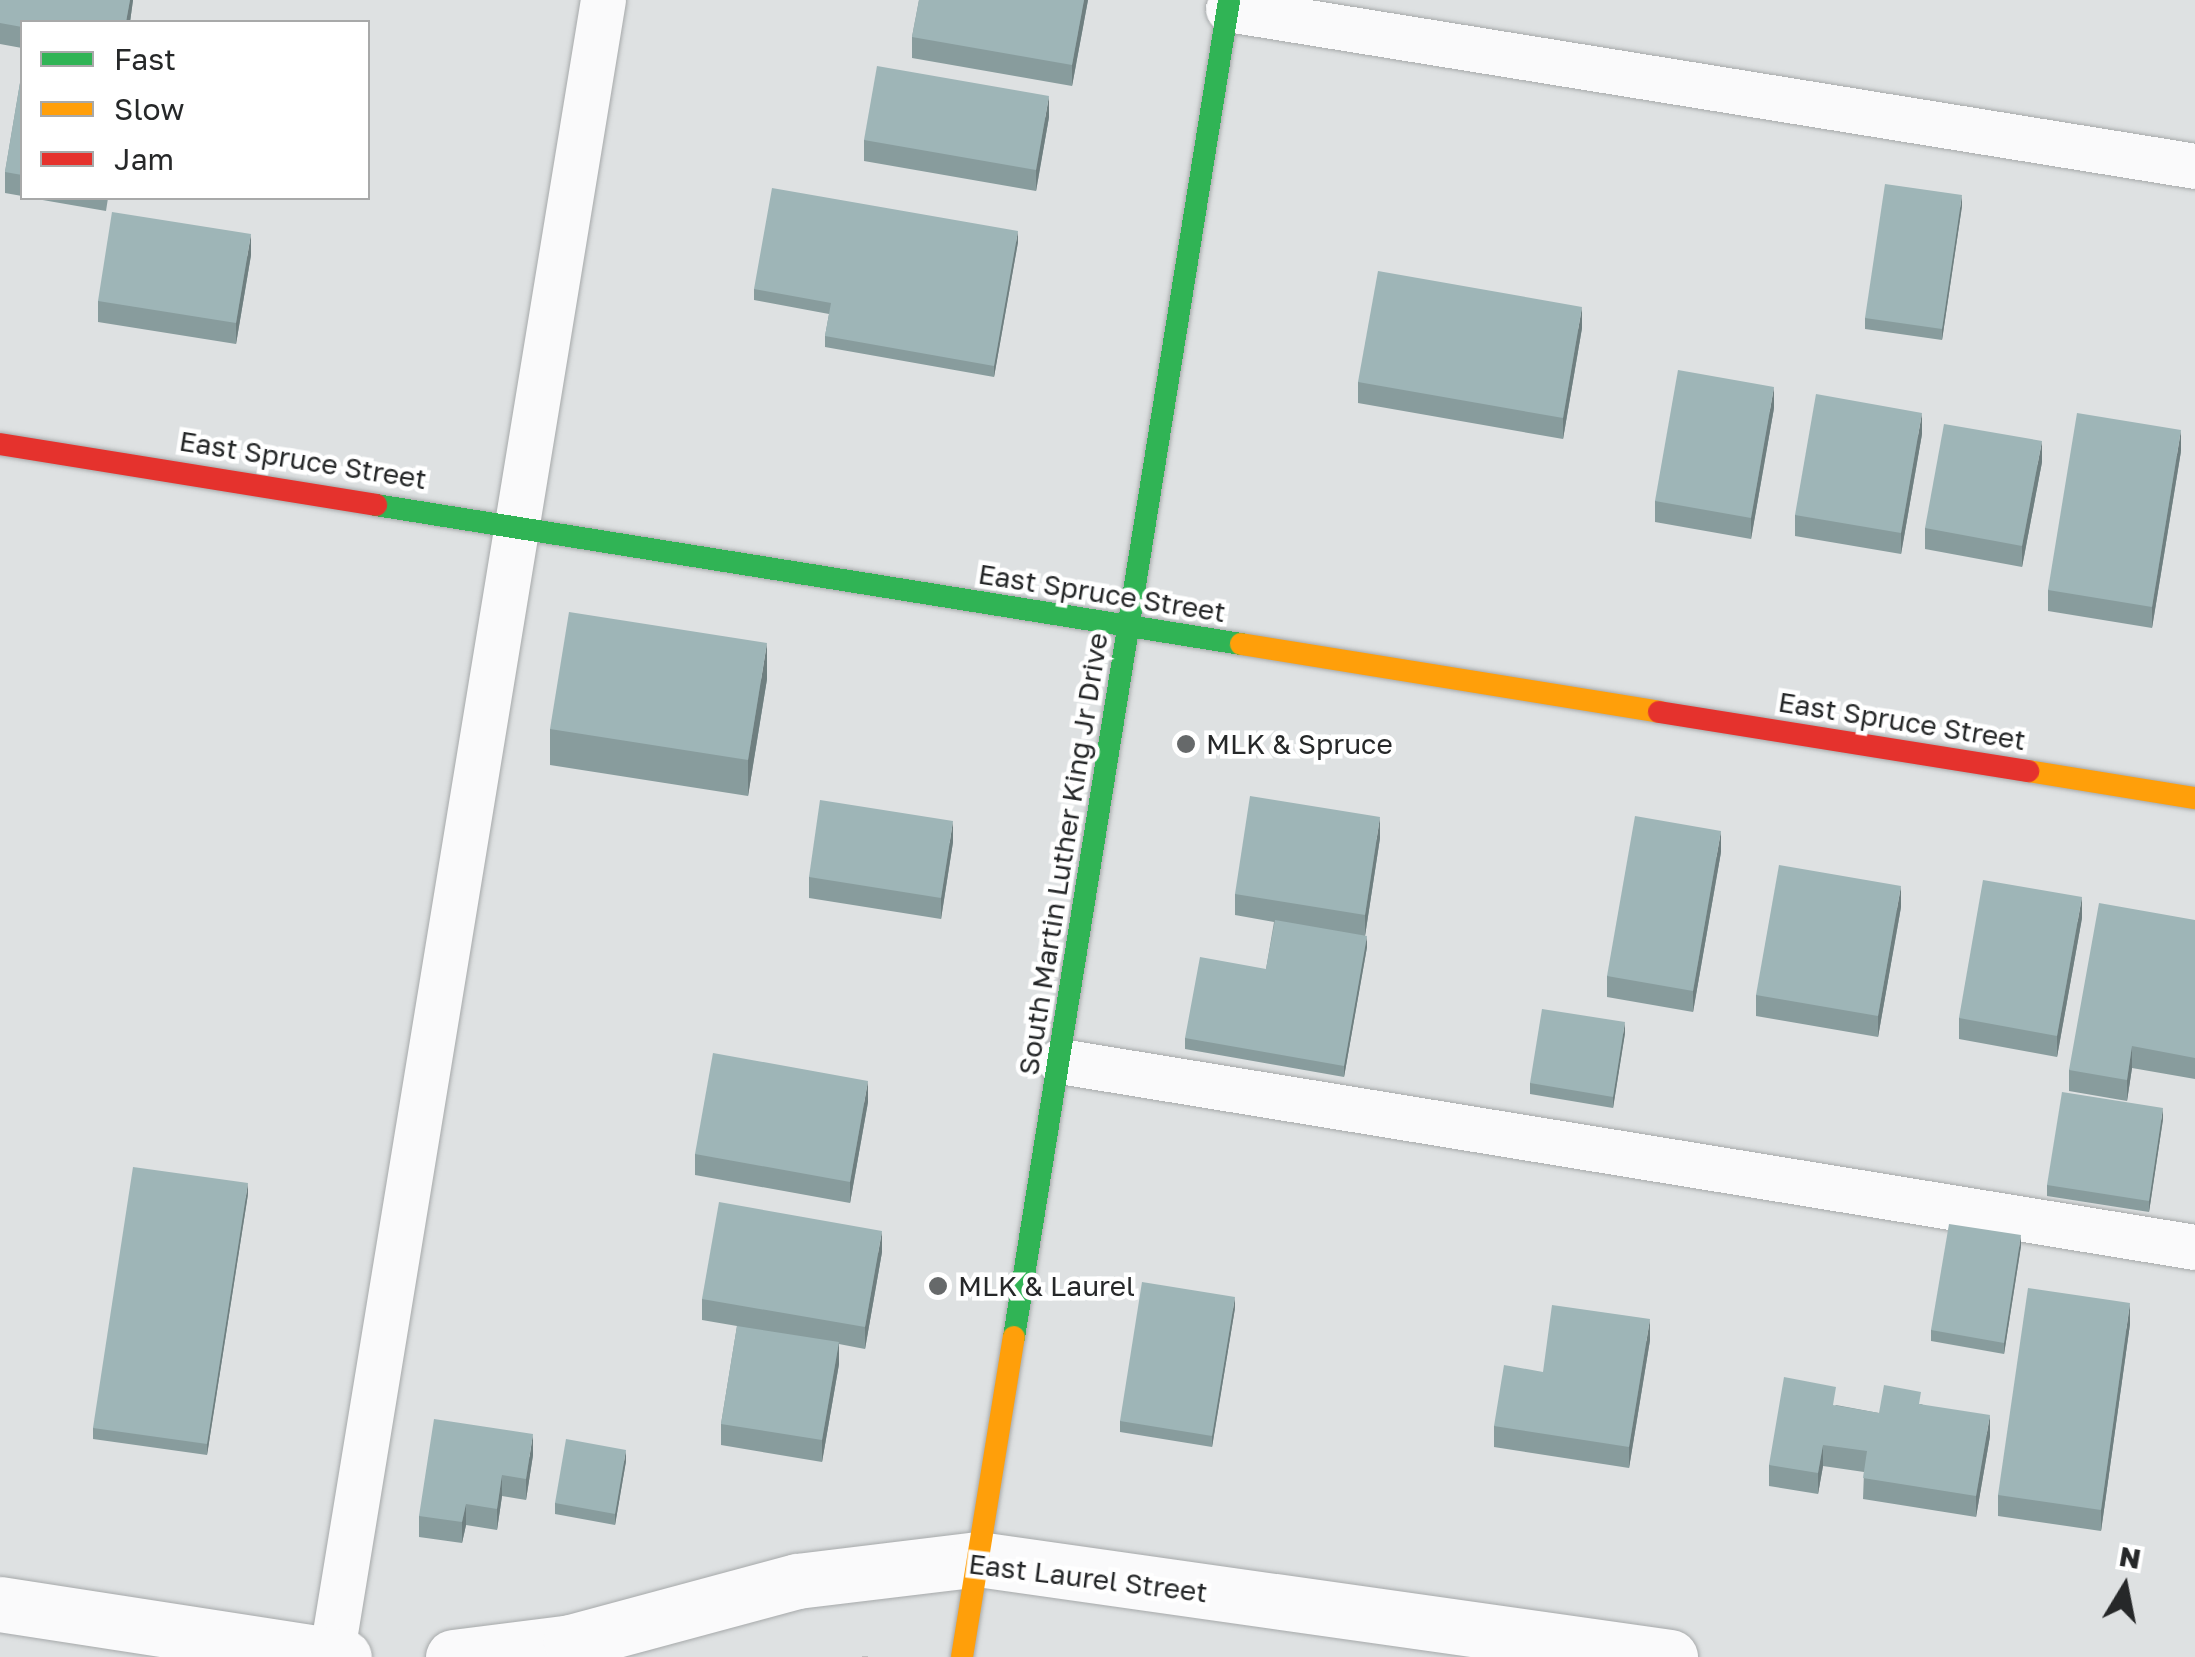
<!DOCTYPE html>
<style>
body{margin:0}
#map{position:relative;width:2195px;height:1657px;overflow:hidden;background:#dee1e2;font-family:"Golos Text",sans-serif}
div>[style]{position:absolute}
.path>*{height:6px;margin-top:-3px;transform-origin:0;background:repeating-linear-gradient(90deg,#bfbfbf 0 5px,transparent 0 13px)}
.roads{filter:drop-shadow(0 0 2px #a6a9aa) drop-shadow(0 0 2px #a6a9aa)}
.lane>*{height:45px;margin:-22.5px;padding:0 22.5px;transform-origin:22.5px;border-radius:22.5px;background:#fafafb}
.street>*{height:55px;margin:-27.5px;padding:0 27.5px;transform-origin:27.5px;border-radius:27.5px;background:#fafafb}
.fast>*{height:22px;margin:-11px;padding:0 11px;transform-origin:11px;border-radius:11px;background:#30b455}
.slow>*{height:22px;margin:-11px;padding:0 11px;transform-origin:11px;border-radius:11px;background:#ff9f0a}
.jam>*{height:22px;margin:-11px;padding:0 11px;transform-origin:11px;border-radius:11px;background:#e5322d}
.wall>*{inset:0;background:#889c9d}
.shaded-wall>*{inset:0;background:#6f7f80}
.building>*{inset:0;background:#9eb5b7}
.dots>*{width:28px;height:28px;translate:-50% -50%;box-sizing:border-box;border:5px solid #fff;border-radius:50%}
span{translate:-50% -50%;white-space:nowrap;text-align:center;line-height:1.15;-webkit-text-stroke:9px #fff;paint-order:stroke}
.street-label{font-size:28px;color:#262829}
.poi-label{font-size:28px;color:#262829}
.left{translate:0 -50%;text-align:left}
.legend{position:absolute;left:20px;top:20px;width:350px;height:180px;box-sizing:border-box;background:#fff;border:2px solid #a8a9a9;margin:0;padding:12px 18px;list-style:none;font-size:30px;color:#262829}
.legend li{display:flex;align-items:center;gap:20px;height:50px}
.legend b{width:50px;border:2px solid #a8a9a9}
.north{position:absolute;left:2075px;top:1537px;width:100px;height:100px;-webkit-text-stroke:8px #fff;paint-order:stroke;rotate:10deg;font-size:28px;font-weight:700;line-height:40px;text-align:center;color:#262829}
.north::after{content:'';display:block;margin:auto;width:35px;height:45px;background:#262829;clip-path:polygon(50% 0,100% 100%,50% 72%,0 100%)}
</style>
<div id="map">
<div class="path">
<div style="left:865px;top:1657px;width:1px;rotate:-90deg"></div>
</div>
<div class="roads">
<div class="lane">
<div style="left:1228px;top:9px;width:980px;rotate:9.22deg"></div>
<div style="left:1060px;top:1061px;width:1150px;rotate:9.31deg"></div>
<div style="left:331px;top:1657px;width:1679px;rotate:-80.68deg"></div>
</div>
<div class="street">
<div style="left:0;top:1604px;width:348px;rotate:8.8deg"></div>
<div style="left:453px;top:1657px;width:119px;rotate:-7.2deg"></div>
<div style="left:571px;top:1642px;width:234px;rotate:-15.1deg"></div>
<div style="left:797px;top:1581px;width:182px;rotate:-6.9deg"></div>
<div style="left:978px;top:1559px;width:699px;rotate:8.06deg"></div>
</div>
<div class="fast">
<div style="left:376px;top:505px;width:876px;rotate:9.13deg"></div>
<div style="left:1014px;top:1337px;width:1354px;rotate:-80.86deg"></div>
</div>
<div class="slow">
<div style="left:1241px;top:644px;width:423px;rotate:9.2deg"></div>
<div style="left:2028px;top:771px;width:169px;rotate:9.2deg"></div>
<div style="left:962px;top:1657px;width:324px;rotate:-80.8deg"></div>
</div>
<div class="jam">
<div style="left:0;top:444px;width:381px;rotate:9.2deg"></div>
<div style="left:1659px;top:712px;width:374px;rotate:9.1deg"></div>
</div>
</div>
<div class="wall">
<div style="clip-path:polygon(0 0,133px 0,130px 22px,22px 22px,22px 48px,0 44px)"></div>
<div style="clip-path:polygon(919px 0,1088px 0,1072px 86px,912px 58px,912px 37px)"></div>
<div style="clip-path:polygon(22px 71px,22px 196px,5px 193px,5px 172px)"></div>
<div style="clip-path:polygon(1049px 117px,1036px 191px,864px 161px,864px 140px)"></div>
<div style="clip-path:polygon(31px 198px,108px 198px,106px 211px)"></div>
<div style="clip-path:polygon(1962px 206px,1942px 340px,1865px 329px,1865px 318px)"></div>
<div style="clip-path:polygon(1018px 242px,994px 377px,825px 347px,825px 336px,829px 314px,754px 300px,754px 289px)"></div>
<div style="clip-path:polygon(251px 255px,236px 344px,98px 322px,98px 301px)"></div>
<div style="clip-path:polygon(1582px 328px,1563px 439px,1358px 403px,1358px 382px)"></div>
<div style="clip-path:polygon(1774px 408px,1751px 539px,1655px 522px,1655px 501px)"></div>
<div style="clip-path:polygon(1922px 434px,1901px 554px,1795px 536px,1795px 515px)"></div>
<div style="clip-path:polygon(2181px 451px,2152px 628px,2048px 611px,2048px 590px)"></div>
<div style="clip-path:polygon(2042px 462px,2022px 567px,1925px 549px,1925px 528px)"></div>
<div style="clip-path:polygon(767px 679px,748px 796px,550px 765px,550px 729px)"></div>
<div style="clip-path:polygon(1380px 838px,1365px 936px,1367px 947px,1344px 1077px,1185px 1049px,1185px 1038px,1266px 969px,1274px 922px,1235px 915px,1235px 894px)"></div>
<div style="clip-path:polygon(953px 842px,941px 919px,809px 898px,809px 877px)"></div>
<div style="clip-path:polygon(1721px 852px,1693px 1012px,1607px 997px,1607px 976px)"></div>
<div style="clip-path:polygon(1901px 907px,1878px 1037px,1756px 1016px,1756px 995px)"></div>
<div style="clip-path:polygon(2082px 918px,2057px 1057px,1959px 1039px,1959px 1018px)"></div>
<div style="clip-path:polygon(2195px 920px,2195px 1079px,2132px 1068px,2127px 1101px,2069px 1091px,2069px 1070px)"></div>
<div style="clip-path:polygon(1625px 1033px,1613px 1108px,1530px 1094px,1530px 1083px)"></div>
<div style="clip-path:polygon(868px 1102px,850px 1203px,695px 1175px,695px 1154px)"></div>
<div style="clip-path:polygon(2163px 1119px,2149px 1212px,2047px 1196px,2047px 1185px)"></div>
<div style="clip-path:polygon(248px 1194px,207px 1455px,93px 1439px,93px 1428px)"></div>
<div style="clip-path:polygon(2021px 1246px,2004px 1354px,1931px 1341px,1931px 1330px)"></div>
<div style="clip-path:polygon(882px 1252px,865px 1349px,839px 1344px,839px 1364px,822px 1462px,721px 1445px,721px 1424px,737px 1326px,702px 1320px,702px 1299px)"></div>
<div style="clip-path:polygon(1235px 1308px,1212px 1447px,1120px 1432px,1120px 1421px)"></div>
<div style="clip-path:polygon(2130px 1324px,2101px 1531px,1998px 1516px,1998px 1495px)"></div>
<div style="clip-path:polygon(1650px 1340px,1629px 1468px,1494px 1447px,1494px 1426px,1543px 1372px)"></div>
<div style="clip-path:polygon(1921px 1404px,1990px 1436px,1976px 1517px,1863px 1499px,1864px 1472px,1823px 1466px,1818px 1494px,1769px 1486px,1769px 1465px,1836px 1405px,1879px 1413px)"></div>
<div style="clip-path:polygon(533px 1455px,526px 1500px,502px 1496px,497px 1530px,466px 1525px,462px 1543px,419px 1537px,419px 1516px)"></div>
<div style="clip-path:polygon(626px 1461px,615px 1525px,555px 1514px,555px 1503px)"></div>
</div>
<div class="shaded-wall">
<div style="clip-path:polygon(130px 0,133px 0,130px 22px,126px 22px)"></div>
<div style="clip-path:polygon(1084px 0,1088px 0,1072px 86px,1072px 65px)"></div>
<div style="clip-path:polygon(1049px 96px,1049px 117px,1036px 191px,1036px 170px)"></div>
<div style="clip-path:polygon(1962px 195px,1962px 206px,1942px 340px,1942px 329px)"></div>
<div style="clip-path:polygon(1018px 231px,1018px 242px,994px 377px,994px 366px)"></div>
<div style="clip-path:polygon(251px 234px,251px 255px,236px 344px,236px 323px)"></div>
<div style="clip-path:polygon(1582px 307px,1582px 328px,1563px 439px,1563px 418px)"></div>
<div style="clip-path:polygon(1774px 387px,1774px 408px,1751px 539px,1751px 518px)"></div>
<div style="clip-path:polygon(1922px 413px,1922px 434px,1901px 554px,1901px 533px)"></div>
<div style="clip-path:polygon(2181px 430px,2181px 451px,2152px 628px,2152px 607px)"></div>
<div style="clip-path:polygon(2042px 441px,2042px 462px,2022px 567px,2022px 546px)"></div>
<div style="clip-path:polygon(767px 643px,767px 679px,748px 796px,748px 760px)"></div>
<div style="clip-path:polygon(1380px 817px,1380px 838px,1365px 936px,1365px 915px)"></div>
<div style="clip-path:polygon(953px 821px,953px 842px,941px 919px,941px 898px)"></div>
<div style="clip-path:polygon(1721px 831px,1721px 852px,1693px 1012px,1693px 991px)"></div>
<div style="clip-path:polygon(1901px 886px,1901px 907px,1878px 1037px,1878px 1016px)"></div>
<div style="clip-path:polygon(2082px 897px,2082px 918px,2057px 1057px,2057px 1036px)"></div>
<div style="clip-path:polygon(1367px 936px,1367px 947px,1344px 1077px,1344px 1066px)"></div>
<div style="clip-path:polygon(1625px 1022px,1625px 1033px,1613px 1108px,1613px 1097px)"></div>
<div style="clip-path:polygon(2132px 1046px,2132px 1068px,2127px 1101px,2127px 1080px)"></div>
<div style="clip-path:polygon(868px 1081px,868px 1102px,850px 1203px,850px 1182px)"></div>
<div style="clip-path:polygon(2163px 1108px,2163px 1119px,2149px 1212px,2149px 1201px)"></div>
<div style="clip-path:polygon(248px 1183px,248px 1194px,207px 1455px,207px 1444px)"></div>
<div style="clip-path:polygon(882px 1231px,882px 1252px,865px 1349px,865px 1327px)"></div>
<div style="clip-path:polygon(2021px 1235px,2021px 1246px,2004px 1354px,2004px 1343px)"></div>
<div style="clip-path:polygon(1235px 1297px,1235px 1308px,1212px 1447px,1212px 1436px)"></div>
<div style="clip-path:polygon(2130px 1303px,2130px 1324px,2101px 1531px,2101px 1510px)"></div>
<div style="clip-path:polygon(1650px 1319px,1650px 1340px,1629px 1468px,1629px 1447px)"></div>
<div style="clip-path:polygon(839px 1342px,839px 1364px,822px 1462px,822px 1440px)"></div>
<div style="clip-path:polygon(1990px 1415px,1990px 1436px,1976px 1517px,1976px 1496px)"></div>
<div style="clip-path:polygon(533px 1434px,533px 1455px,526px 1500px,526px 1479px)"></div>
<div style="clip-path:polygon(1823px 1445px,1823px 1466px,1818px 1494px,1818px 1473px)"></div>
<div style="clip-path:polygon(626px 1450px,626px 1461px,615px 1525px,615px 1514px)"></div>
<div style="clip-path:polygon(502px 1475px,502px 1496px,497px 1530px,497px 1509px)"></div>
<div style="clip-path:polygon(466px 1504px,466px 1525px,462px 1543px,462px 1522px)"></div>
</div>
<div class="building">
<div style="clip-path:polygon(0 0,130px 0,126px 22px,22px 22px,22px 27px,0 23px)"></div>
<div style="clip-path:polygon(919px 0,1084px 0,1072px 65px,912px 37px)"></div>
<div style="clip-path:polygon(877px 66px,1049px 96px,1036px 170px,864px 140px)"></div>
<div style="clip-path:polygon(22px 71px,22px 175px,5px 172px)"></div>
<div style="clip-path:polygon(1885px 184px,1962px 195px,1942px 329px,1865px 318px)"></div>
<div style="clip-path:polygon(772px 188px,1018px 231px,994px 366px,825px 336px,831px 303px,754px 289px)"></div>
<div style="clip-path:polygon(112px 212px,251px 234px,236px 323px,98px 301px)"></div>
<div style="clip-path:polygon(1378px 271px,1582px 307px,1563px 418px,1358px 382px)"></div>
<div style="clip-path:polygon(1678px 370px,1774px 387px,1751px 518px,1655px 501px)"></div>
<div style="clip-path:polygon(1816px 394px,1922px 413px,1901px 533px,1795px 515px)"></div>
<div style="clip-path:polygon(2077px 413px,2181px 430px,2152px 607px,2048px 590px)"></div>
<div style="clip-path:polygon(1944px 424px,2042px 441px,2022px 546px,1925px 528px)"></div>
<div style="clip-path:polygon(569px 612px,767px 643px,748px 760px,550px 729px)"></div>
<div style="clip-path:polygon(1250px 796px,1380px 817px,1365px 915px,1235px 894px)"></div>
<div style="clip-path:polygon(820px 800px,953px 821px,941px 898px,809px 877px)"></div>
<div style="clip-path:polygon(1635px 816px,1721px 831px,1693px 991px,1607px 976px)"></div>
<div style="clip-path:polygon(1779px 865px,1901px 886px,1878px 1016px,1756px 995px)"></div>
<div style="clip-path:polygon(1983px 880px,2082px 897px,2057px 1036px,1959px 1018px)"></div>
<div style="clip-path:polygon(2099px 903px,2195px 920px,2195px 1058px,2132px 1046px,2127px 1080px,2069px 1070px)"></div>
<div style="clip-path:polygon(1275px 920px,1367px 936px,1344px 1066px,1185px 1038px,1200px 957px,1266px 969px)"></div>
<div style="clip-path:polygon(1542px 1009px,1625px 1022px,1613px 1097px,1530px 1083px)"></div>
<div style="clip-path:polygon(713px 1053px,868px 1081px,850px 1182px,695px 1154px)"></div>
<div style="clip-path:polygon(2062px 1092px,2163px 1108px,2149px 1201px,2047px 1185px)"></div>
<div style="clip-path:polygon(133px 1167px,248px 1183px,207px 1444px,93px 1428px)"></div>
<div style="clip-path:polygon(719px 1202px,882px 1231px,865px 1327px,702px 1299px)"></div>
<div style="clip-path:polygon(1949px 1224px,2021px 1235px,2004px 1343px,1931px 1330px)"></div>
<div style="clip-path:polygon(1142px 1282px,1235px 1297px,1212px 1436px,1120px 1421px)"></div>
<div style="clip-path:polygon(2028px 1288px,2130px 1303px,2101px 1510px,1998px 1495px)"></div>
<div style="clip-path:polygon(1552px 1305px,1650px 1319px,1629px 1447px,1494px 1426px,1504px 1365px,1543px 1372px)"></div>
<div style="clip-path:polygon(737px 1326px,839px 1342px,822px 1440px,721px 1424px)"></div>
<div style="clip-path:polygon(1784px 1377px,1836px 1387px,1833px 1405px,1879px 1413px,1884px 1385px,1921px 1392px,1919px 1404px,1990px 1415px,1976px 1496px,1863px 1478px,1867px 1451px,1823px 1445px,1818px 1473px,1769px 1465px)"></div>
<div style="clip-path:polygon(434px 1419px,533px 1434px,526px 1479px,502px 1475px,497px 1509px,466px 1504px,462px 1522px,419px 1516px)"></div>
<div style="clip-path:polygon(566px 1439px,626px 1450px,615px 1514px,555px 1503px)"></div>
</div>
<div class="dots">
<div style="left:1186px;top:744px;background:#66696a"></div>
<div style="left:938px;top:1286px;background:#66696a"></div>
</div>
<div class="street-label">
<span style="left:303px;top:460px;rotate:9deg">East Spruce Street</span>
<span style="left:1102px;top:593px;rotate:9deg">East Spruce Street</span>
<span style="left:1902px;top:721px;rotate:9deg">East Spruce Street</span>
<span style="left:1063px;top:854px;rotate:-81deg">South Martin Luther King Jr Drive</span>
<span style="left:1088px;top:1578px;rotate:7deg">East Laurel Street</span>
</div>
<div class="poi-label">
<span class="left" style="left:1206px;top:744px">MLK &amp; Spruce</span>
<span class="left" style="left:958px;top:1286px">MLK &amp; Laurel</span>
</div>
<ul class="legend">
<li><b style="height:12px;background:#30b455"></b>Fast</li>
<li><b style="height:12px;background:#ff9f0a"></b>Slow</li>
<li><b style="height:12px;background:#e5322d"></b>Jam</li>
</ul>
<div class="north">N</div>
</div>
